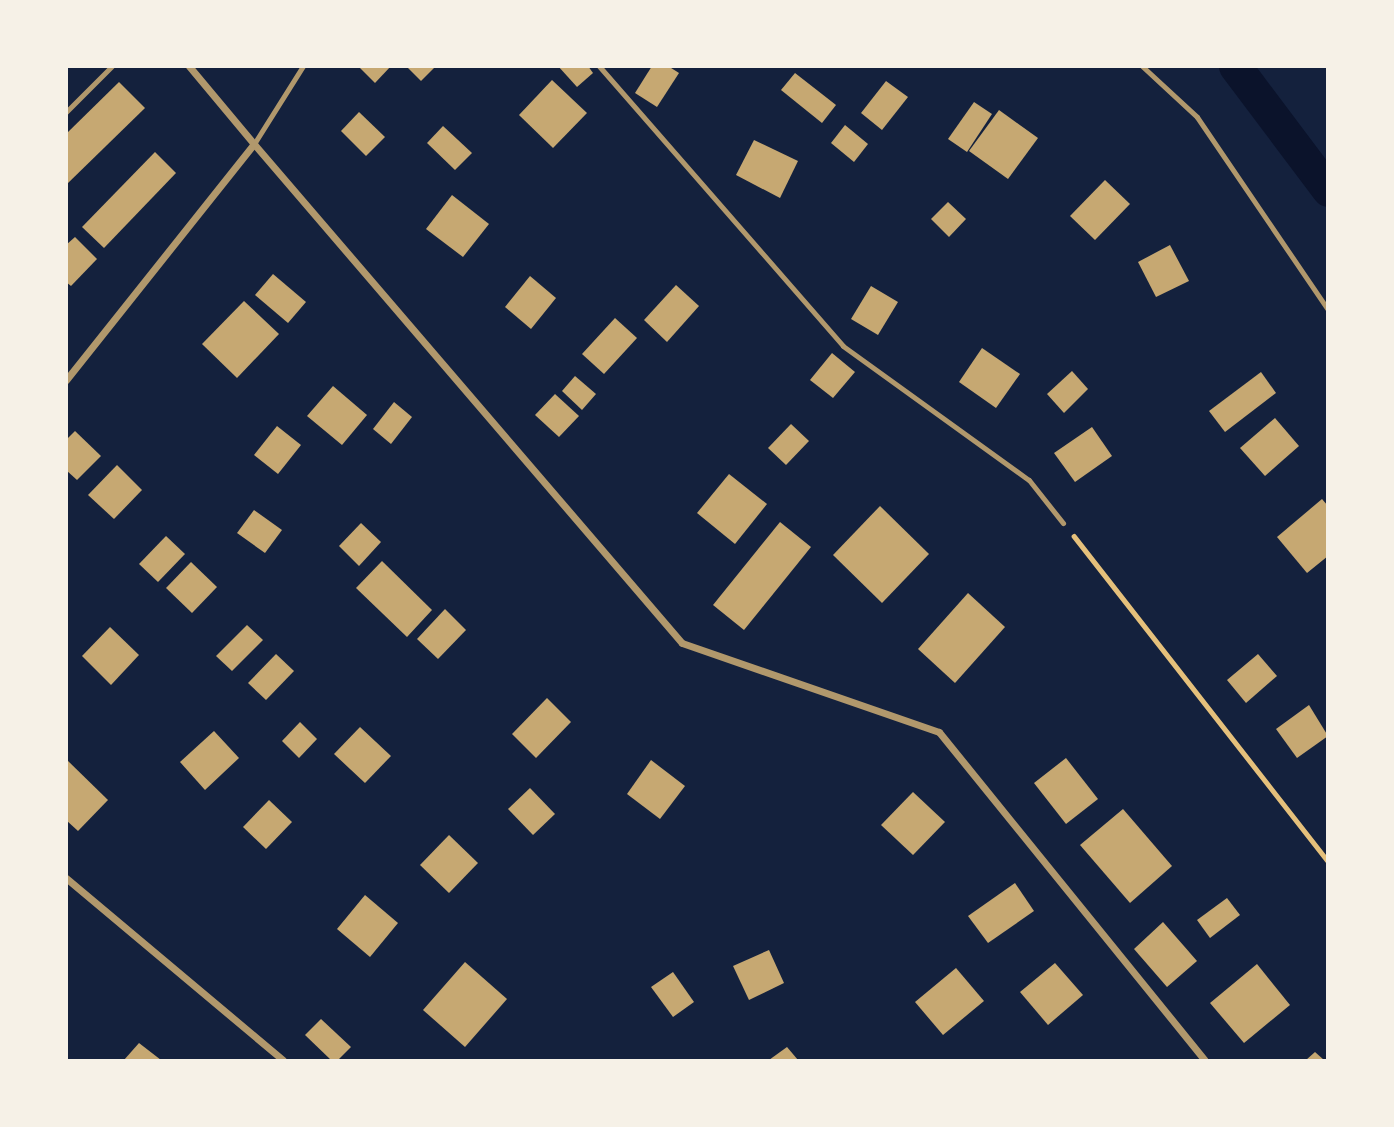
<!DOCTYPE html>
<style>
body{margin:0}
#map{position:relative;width:1394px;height:1127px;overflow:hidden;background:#14213d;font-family:Roboto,sans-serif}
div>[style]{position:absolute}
.canal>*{height:33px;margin:-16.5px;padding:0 16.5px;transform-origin:16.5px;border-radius:16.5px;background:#0b132b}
.building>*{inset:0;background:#c6a872}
.path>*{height:4.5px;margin:-2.25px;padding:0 2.25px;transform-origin:2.25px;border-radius:2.25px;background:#e5c07b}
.service>*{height:5px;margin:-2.5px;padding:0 2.5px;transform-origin:2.5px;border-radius:2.5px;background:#b1986c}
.minor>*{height:7px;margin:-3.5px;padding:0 3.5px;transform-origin:3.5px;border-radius:3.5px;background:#b1986c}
span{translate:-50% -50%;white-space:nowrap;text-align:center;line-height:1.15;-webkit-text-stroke:6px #f6f1e7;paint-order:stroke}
.frame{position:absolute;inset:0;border:68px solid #f6f1e7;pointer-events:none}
</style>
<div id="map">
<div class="canal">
<div style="left:1235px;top:66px;width:155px;rotate:53.1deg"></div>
</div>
<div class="building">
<div style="clip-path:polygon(358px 66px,391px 66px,375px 83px)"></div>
<div style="clip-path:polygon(406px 66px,436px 66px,421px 81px)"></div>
<div style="clip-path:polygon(558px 66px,588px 66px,593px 73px,577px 87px)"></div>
<div style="clip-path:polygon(652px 66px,668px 66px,679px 73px,657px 107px,635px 93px)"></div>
<div style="clip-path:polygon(795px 73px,836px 105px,822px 123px,781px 90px)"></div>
<div style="clip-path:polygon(552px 80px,587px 113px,553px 148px,519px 115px)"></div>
<div style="clip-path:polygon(886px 81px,908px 97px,882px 130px,861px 113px)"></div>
<div style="clip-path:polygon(119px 82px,145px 108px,66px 185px,66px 134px)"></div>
<div style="clip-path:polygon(974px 102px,992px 114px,967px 152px,948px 139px)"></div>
<div style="clip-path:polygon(999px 110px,1038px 138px,1008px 179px,969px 151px)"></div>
<div style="clip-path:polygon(359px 112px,385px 137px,366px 156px,341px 131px)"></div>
<div style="clip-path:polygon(845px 125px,868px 144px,854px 162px,831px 143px)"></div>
<div style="clip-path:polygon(443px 126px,472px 153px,455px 170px,427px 143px)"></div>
<div style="clip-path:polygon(754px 140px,798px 161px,780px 198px,736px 175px)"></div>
<div style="clip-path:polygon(155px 152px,176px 173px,104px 248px,82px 227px)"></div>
<div style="clip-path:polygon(1105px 180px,1130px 204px,1095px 240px,1070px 216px)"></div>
<div style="clip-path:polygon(452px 195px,489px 224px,463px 257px,426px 229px)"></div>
<div style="clip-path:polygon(948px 202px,966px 219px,949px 237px,931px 219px)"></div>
<div style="clip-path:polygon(75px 237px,97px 259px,71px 286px,66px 282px,66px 245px)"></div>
<div style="clip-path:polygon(1170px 245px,1189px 281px,1156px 297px,1138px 262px)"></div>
<div style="clip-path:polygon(273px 274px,306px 302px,288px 323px,255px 295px)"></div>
<div style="clip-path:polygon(530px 276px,556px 298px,531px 329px,505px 307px)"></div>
<div style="clip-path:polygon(676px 285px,699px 306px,667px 342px,644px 320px)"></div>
<div style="clip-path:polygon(871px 286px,898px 302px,878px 335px,851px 319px)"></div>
<div style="clip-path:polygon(244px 301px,279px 334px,237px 378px,202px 344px)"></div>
<div style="clip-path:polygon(615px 318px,637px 338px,604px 374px,582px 354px)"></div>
<div style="clip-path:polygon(982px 348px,1020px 374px,996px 408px,959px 382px)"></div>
<div style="clip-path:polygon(832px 353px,855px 372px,833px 398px,810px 380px)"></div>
<div style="clip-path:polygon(1072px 371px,1088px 389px,1064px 413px,1047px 394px)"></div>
<div style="clip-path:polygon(1261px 372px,1276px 393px,1225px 432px,1209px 411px)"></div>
<div style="clip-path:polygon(575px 376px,596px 394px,582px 410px,562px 391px)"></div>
<div style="clip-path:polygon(333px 386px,367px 415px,342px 445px,307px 416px)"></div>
<div style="clip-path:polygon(555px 394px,579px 416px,559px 437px,535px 415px)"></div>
<div style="clip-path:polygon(394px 402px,412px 417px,391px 444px,373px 429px)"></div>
<div style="clip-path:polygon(1275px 418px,1299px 446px,1265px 476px,1240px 448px)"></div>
<div style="clip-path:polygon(791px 424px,809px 441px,786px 465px,768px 448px)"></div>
<div style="clip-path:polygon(277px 426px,301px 445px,278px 474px,254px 455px)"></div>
<div style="clip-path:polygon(1092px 427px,1112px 456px,1075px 482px,1054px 453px)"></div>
<div style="clip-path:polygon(75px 431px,101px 456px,77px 480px,66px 470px,66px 440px)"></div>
<div style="clip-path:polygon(117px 465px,142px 490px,114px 519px,88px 495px)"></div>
<div style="clip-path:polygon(729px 474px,767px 504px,735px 544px,697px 513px)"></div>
<div style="clip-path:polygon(1322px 499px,1328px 506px,1328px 556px,1307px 573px,1277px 537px)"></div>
<div style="clip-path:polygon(880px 506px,929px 554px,882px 603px,833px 555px)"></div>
<div style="clip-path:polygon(254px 510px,282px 530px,265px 553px,237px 533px)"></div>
<div style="clip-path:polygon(780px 522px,811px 547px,744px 630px,713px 605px)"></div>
<div style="clip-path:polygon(361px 523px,381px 542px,359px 566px,339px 546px)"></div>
<div style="clip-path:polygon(166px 536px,185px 554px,158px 582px,139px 564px)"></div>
<div style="clip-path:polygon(382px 561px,432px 610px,407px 637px,356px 588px)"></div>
<div style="clip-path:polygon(191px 562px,217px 587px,192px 613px,166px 588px)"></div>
<div style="clip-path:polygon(968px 593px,1005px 627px,955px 683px,918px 649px)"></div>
<div style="clip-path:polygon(445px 609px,466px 630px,438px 659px,417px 639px)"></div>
<div style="clip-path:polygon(247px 625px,263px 640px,232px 671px,216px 656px)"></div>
<div style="clip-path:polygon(110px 627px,139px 655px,111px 685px,82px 656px)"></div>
<div style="clip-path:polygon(276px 654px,294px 671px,266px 700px,248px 683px)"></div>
<div style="clip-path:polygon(1258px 654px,1277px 676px,1246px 703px,1227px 680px)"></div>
<div style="clip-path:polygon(547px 698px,571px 722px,536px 758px,512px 734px)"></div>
<div style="clip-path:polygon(1309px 705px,1328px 736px,1297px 758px,1276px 729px)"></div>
<div style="clip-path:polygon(300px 722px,317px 739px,299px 758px,282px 741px)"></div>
<div style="clip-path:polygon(360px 727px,391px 756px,365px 783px,334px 754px)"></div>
<div style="clip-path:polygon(214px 731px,239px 758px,205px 790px,180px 762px)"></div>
<div style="clip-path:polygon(1066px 758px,1098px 799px,1066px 824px,1034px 783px)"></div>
<div style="clip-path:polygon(66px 759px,108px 800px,78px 831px,66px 820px)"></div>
<div style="clip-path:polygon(651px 760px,685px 786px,660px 819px,627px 794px)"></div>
<div style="clip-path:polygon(530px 788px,555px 814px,533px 835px,508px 809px)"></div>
<div style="clip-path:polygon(913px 792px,945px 822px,913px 855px,881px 825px)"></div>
<div style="clip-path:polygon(269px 800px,292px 822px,266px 849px,243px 827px)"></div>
<div style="clip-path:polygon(1123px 809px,1172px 866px,1130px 903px,1080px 845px)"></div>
<div style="clip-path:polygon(449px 835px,478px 863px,449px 893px,420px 865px)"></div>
<div style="clip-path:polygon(1015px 883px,1034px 911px,988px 943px,968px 916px)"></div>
<div style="clip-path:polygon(365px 895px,398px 923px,370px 957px,337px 929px)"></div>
<div style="clip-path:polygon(1227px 898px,1240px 915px,1210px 938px,1197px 920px)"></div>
<div style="clip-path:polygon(1163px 922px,1197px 961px,1167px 987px,1134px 949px)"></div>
<div style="clip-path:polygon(769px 950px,784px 983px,749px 1000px,733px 966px)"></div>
<div style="clip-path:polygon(465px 962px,507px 999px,465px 1047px,423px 1010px)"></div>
<div style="clip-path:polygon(1055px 963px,1083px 995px,1048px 1025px,1020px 992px)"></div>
<div style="clip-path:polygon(1257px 964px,1290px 1005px,1244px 1043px,1210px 1003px)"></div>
<div style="clip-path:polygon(956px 968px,984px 1001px,943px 1035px,915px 1002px)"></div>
<div style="clip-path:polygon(673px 972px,694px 1002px,673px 1017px,651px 987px)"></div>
<div style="clip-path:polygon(321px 1019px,351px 1047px,338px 1060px,331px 1060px,305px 1035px)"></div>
<div style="clip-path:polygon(139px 1043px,161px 1060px,124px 1060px)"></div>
<div style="clip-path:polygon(787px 1047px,798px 1060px,769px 1060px)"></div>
<div style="clip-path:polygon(1315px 1052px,1324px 1060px,1306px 1060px)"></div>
</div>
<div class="path">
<div style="left:1074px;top:536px;width:412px;rotate:52deg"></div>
</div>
<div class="service">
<div style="left:599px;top:66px;width:371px;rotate:48.9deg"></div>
<div style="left:843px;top:346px;width:229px;rotate:35.8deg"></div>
<div style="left:1029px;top:480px;width:55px;rotate:51.7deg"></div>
<div style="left:1142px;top:66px;width:75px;rotate:42.8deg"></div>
<div style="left:1197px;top:117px;width:233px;rotate:55.8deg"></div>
<div style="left:66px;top:112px;width:65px;rotate:-45deg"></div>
<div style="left:254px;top:144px;width:92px;rotate:-57.9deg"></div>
</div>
<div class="minor">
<div style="left:254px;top:144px;width:657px;rotate:49.38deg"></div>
<div style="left:682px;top:643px;width:272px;rotate:19.1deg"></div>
<div style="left:939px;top:732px;width:422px;rotate:51deg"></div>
<div style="left:66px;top:380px;width:302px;rotate:-51.5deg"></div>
<div style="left:254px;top:144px;width:102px;rotate:-129.8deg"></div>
<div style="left:66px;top:878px;width:283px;rotate:40deg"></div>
</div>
<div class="frame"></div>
</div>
